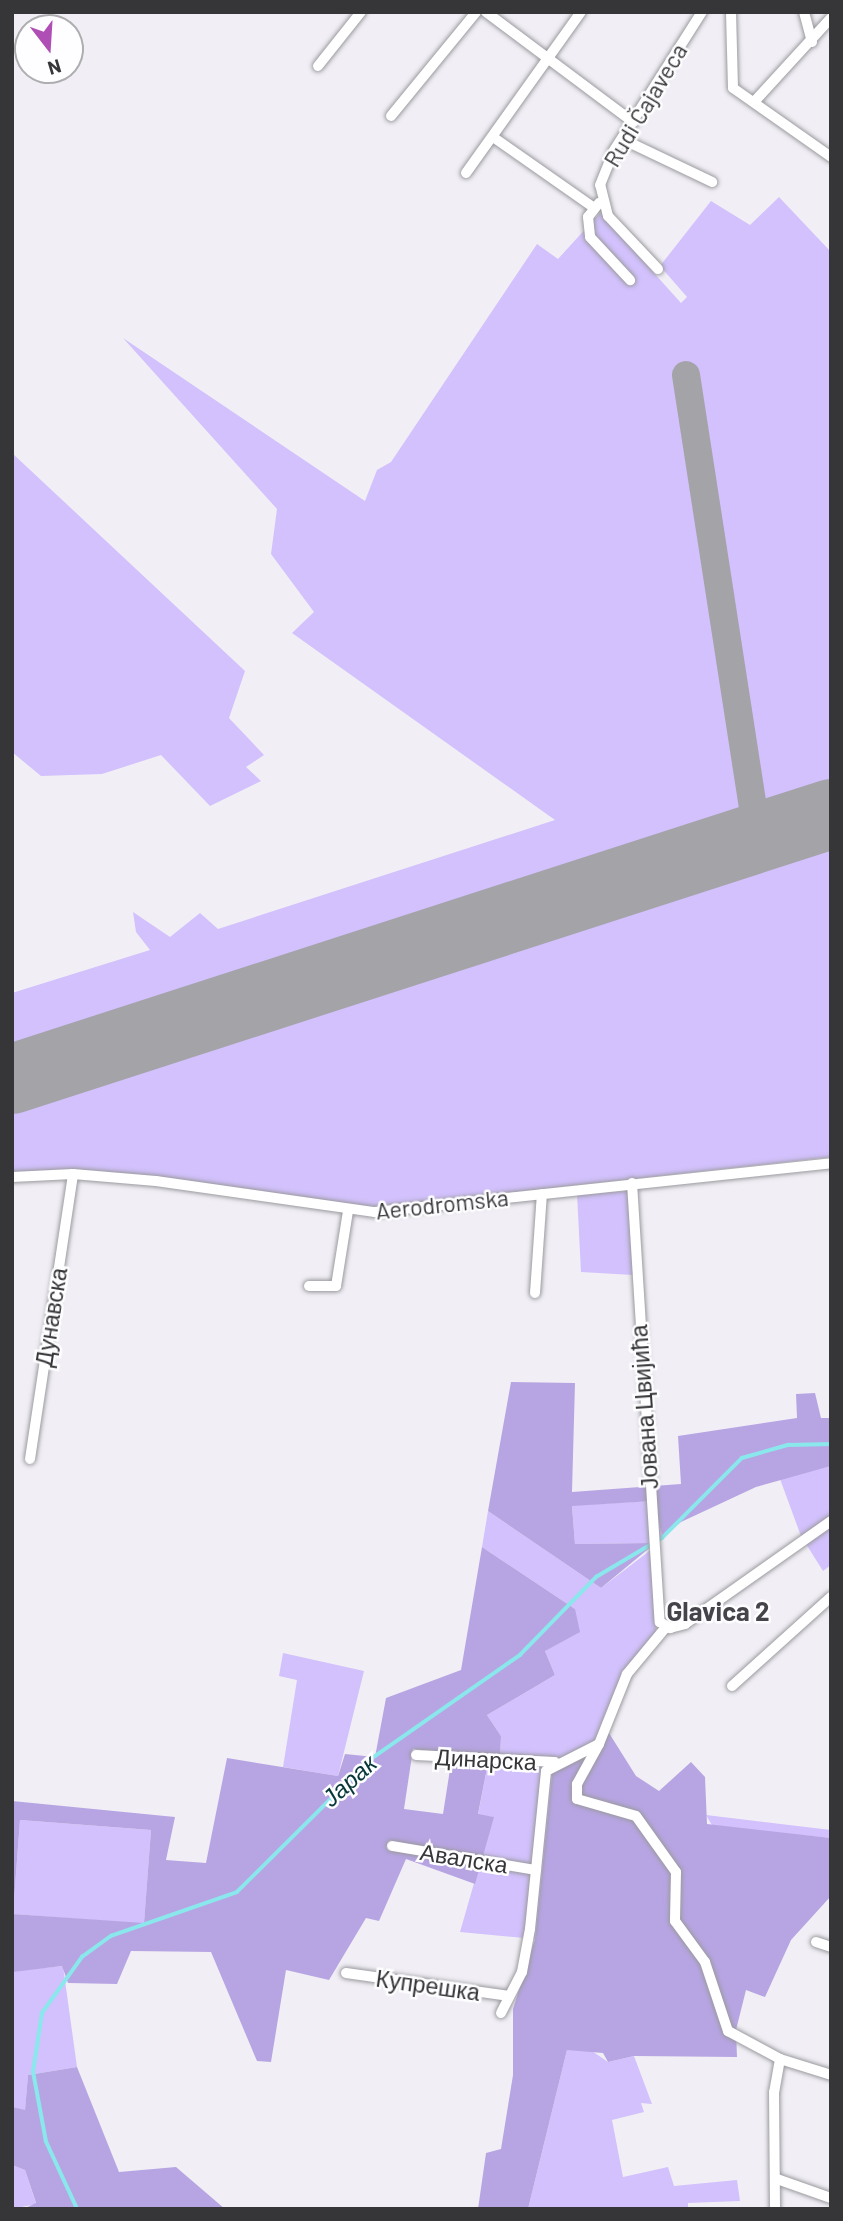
<!DOCTYPE html>
<meta charset="utf-8">
<style>
body{margin:0}
#map{position:relative;width:843px;height:2221px;overflow:hidden;background:#f1eff5;font-family:Barlow,sans-serif}
div>[style]{position:absolute}
.green>*{inset:0;background:#d2c1fc}
.forest>*{inset:0;background:#b7a5e3}
.stream>*{height:3.5px;margin:-1.75px;padding:0 1.75px;transform-origin:1.75px;border-radius:1.75px;background:#8ae7ec}
.taxiway>*{height:28px;margin:-14px;padding:0 14px;transform-origin:14px;border-radius:14px;background:#a4a3a8}
.runway>*{height:70px;margin:-35px;padding:0 35px;transform-origin:35px;border-radius:35px;background:#a4a3a8}
.roads{filter:drop-shadow(0 0 2px #9b9a9f) drop-shadow(0 0 2px #9b9a9f)}
.minor>*{height:10px;margin:-5px;padding:0 5px;transform-origin:5px;border-radius:5px;background:#fff}
span{translate:-50% -50%;white-space:nowrap;text-align:center;line-height:1.15;-webkit-text-stroke:5px #fefdff;paint-order:stroke}
.street-label{font-size:23px;color:#363537}
.water-label{font-size:24px;color:#083739;font-style:italic}
.quarter-label{font-size:26px;color:#454449;font-weight:700}
.frame{position:absolute;inset:0;border:14px solid #363537;pointer-events:none}
.north{position:absolute;left:14px;top:14px;width:70px;height:70px;box-sizing:border-box;background:#fefdff;border:2px solid #aeadaf;border-radius:50%;rotate:163deg;font-size:19px;font-weight:700;line-height:28px;text-align:center;color:#363537}
.north::after{content:'';display:block;margin:auto;width:24px;height:32px;background:#af4eb5;clip-path:polygon(50% 0,100% 100%,50% 72%,0 100%)}
</style>
<div id="map">
<div class="green">
<div style="clip-path:polygon(779px 197px,831px 252px,831px 1157px,361px 1209px,62px 1170px,12px 1173px,12px 993px,150px 950px,136px 932px,133px 912px,170px 937px,200px 913px,218px 929px,555px 820px,292px 633px,314px 612px,271px 554px,277px 509px,123px 338px,365px 501px,377px 470px,391px 462px,537px 244px,558px 259px,600px 213px,681px 303px,687px 297px,660px 266px,711px 201px,750px 225px)"></div>
<div style="clip-path:polygon(12px 453px,245px 671px,229px 718px,264px 755px,246px 767px,261px 781px,210px 806px,161px 755px,102px 774px,41px 776px,12px 752px)"></div>
<div style="clip-path:polygon(628px 1191px,633px 1275px,581px 1272px,577px 1194px)"></div>
<div style="clip-path:polygon(831px 1466px,831px 1565px,823px 1571px,801px 1536px,780px 1479px)"></div>
<div style="clip-path:polygon(654px 1501px,662px 1535px,650px 1543px,575px 1544px,572px 1505px)"></div>
<div style="clip-path:polygon(488px 1511px,601px 1588px,652px 1549px,656px 1633px,615px 1690px,600px 1740px,565px 1758px,500px 1759px,501px 1736px,487px 1715px,555px 1675px,545px 1651px,575px 1609px,482px 1547px)"></div>
<div style="clip-path:polygon(283px 1653px,364px 1671px,338px 1776px,283px 1767px,297px 1680px,279px 1676px)"></div>
<div style="clip-path:polygon(553px 1765px,535px 1939px,460px 1932px,493px 1817px,478px 1815px,487px 1768px)"></div>
<div style="clip-path:polygon(706px 1815px,831px 1830px,831px 1838px,713px 1827px)"></div>
<div style="clip-path:polygon(20px 1820px,151px 1830px,144px 1924px,13px 1914px)"></div>
<div style="clip-path:polygon(63px 1966px,77px 2067px,28px 2075px,25px 2111px,12px 2107px,12px 1971px)"></div>
<div style="clip-path:polygon(589px 2049px,608px 2062px,634px 2056px,652px 2104px,641px 2103px,644px 2112px,612px 2120px,623px 2177px,668px 2167px,674px 2186px,737px 2180px,740px 2201px,688px 2203px,688px 2209px,528px 2209px,567px 2050px)"></div>
<div style="clip-path:polygon(12px 2165px,25px 2170px,36px 2204px,12px 2209px)"></div>
</div>
<div class="forest">
<div style="clip-path:polygon(evenodd,511px 1382px,575px 1383px,572px 1492px,681px 1484px,678px 1436px,797px 1418px,796px 1394px,815px 1393px,821px 1418px,831px 1418px,831px 1466px,756px 1487px,681px 1522px,601px 1588px,488px 1511px,511px 1382px,653px 1501px,662px 1535px,650px 1543px,575px 1544px,572px 1506px,653px 1501px)"></div>
<div style="clip-path:polygon(evenodd,482px 1547px,575px 1609px,580px 1632px,545px 1651px,555px 1675px,487px 1715px,501px 1736px,500px 1759px,413px 1749px,404px 1809px,443px 1814px,451px 1763px,487px 1768px,478px 1814px,494px 1817px,475px 1884px,406px 1859px,379px 1921px,366px 1918px,329px 1980px,286px 1970px,271px 2062px,257px 2061px,211px 1952px,131px 1951px,117px 1984px,68px 1983px,62px 1966px,13px 1972px,12px 1801px,175px 1817px,166px 1860px,206px 1863px,227px 1758px,338px 1776px,345px 1754px,375px 1757px,386px 1698px,461px 1670px,482px 1547px,20px 1820px,151px 1830px,144px 1923px,13px 1914px,20px 1820px)"></div>
<div style="clip-path:polygon(609px 1733px,636px 1776px,659px 1791px,691px 1762px,705px 1777px,707px 1824px,831px 1838px,831px 1896px,791px 1940px,765px 1997px,746px 1990px,736px 2030px,737px 2057px,634px 2056px,608px 2062px,603px 2053px,567px 2050px,528px 2209px,478px 2209px,486px 2153px,501px 2149px,513px 2075px,513px 2009px,535px 1939px,553px 1765px,589px 1756px)"></div>
<div style="clip-path:polygon(77px 2067px,119px 2172px,176px 2167px,225px 2209px,23px 2209px,36px 2203px,25px 2170px,12px 2165px,12px 2107px,25px 2110px,28px 2075px)"></div>
</div>
<div class="stream">
<div style="left:77px;top:2209px;width:74px;rotate:-114.8deg"></div>
<div style="left:46px;top:2142px;width:71px;rotate:-100.5deg"></div>
<div style="left:33px;top:2072px;width:60px;rotate:-81.3deg"></div>
<div style="left:42px;top:2013px;width:69px;rotate:-54.5deg"></div>
<div style="left:82px;top:1957px;width:36px;rotate:-36deg"></div>
<div style="left:111px;top:1936px;width:133px;rotate:-19.2deg"></div>
<div style="left:237px;top:1892px;width:189px;rotate:-44.8deg"></div>
<div style="left:371px;top:1759px;width:182px;rotate:-34.9deg"></div>
<div style="left:520px;top:1655px;width:109px;rotate:-45.7deg"></div>
<div style="left:596px;top:1577px;width:77px;rotate:-30.6deg"></div>
<div style="left:662px;top:1538px;width:113px;rotate:-45deg"></div>
<div style="left:742px;top:1458px;width:48px;rotate:-15.8deg"></div>
<div style="left:788px;top:1445px;width:43px;rotate:-1.3deg"></div>
</div>
<div class="taxiway">
<div style="left:686px;top:375px;width:469px;rotate:81.2deg"></div>
</div>
<div class="runway">
<div style="left:12px;top:1079px;width:861px;rotate:-17.93deg"></div>
</div>
<div class="roads">
<div class="minor">
<div style="left:486px;top:12px;width:184px;rotate:36.8deg"></div>
<div style="left:731px;top:12px;width:76px;rotate:88.5deg"></div>
<div style="left:733px;top:88px;width:120px;rotate:35.1deg"></div>
<div style="left:804px;top:12px;width:31px;rotate:75deg"></div>
<div style="left:318px;top:66px;width:69px;rotate:-51.5deg"></div>
<div style="left:754px;top:102px;width:114px;rotate:-47.5deg"></div>
<div style="left:391px;top:116px;width:134px;rotate:-50.7deg"></div>
<div style="left:493px;top:137px;width:122px;rotate:35deg"></div>
<div style="left:622px;top:139px;width:100px;rotate:25.5deg"></div>
<div style="left:466px;top:173px;width:198px;rotate:-54.5deg"></div>
<div style="left:599px;top:203px;width:18px;rotate:128deg"></div>
<div style="left:588px;top:217px;width:20px;rotate:84deg"></div>
<div style="left:590px;top:237px;width:59px;rotate:47.1deg"></div>
<div style="left:658px;top:269px;width:73px;rotate:-133.3deg"></div>
<div style="left:608px;top:216px;width:32px;rotate:-104deg"></div>
<div style="left:600px;top:185px;width:35px;rotate:-68deg"></div>
<div style="left:613px;top:152px;width:166px;rotate:-57.6deg"></div>
<div style="left:12px;top:1177px;width:61px;rotate:-2.8deg"></div>
<div style="left:73px;top:1174px;width:83px;rotate:4.8deg"></div>
<div style="left:156px;top:1181px;width:221px;rotate:8.1deg"></div>
<div style="left:375px;top:1212px;width:459px;rotate:-6.1deg"></div>
<div style="left:632px;top:1183px;width:440px;rotate:86.4deg"></div>
<div style="left:660px;top:1622px;width:12px;rotate:31deg"></div>
<div style="left:670px;top:1628px;width:16px;rotate:-15deg"></div>
<div style="left:685px;top:1624px;width:179px;rotate:-35.2deg"></div>
<div style="left:309px;top:1286px;width:27px"></div>
<div style="left:336px;top:1286px;width:76px;rotate:-80.9deg"></div>
<div style="left:535px;top:1293px;width:99px;rotate:-86deg"></div>
<div style="left:30px;top:1459px;width:288px;rotate:-81.4deg"></div>
<div style="left:732px;top:1686px;width:133px;rotate:-42deg"></div>
<div style="left:599px;top:1744px;width:46px;rotate:118.8deg"></div>
<div style="left:577px;top:1784px;width:15px;rotate:90deg"></div>
<div style="left:577px;top:1799px;width:61px;rotate:16.1deg"></div>
<div style="left:636px;top:1816px;width:69px;rotate:54.5deg"></div>
<div style="left:676px;top:1872px;width:49px;rotate:91.2deg"></div>
<div style="left:675px;top:1921px;width:51px;rotate:53.8deg"></div>
<div style="left:705px;top:1962px;width:73px;rotate:71.6deg"></div>
<div style="left:728px;top:2031px;width:59px;rotate:28.3deg"></div>
<div style="left:780px;top:2059px;width:34px;rotate:100deg"></div>
<div style="left:774px;top:2092px;width:117px;rotate:89.5deg"></div>
<div style="left:416px;top:1755px;width:139px;rotate:2.9deg"></div>
<div style="left:392px;top:1846px;width:146px;rotate:9.5deg"></div>
<div style="left:816px;top:1942px;width:16px;rotate:18deg"></div>
<div style="left:346px;top:1973px;width:165px;rotate:8deg"></div>
<div style="left:501px;top:2013px;width:46px;rotate:-62.9deg"></div>
<div style="left:522px;top:1972px;width:44px;rotate:-79.5deg"></div>
<div style="left:530px;top:1929px;width:159px;rotate:-84.2deg"></div>
<div style="left:546px;top:1771px;width:59px;rotate:-27deg"></div>
<div style="left:599px;top:1744px;width:75px;rotate:-68.2deg"></div>
<div style="left:627px;top:1674px;width:61px;rotate:-50.3deg"></div>
<div style="left:780px;top:2059px;width:53px;rotate:17.4deg"></div>
<div style="left:777px;top:2179px;width:57px;rotate:19.4deg"></div>
</div>
</div>
<div class="street-label">
<span style="left:645px;top:105px;rotate:-59deg">Rudi Čajaveca</span>
<span style="left:442px;top:1204px;rotate:-6deg">Aerodromska</span>
<span style="left:51px;top:1317px;rotate:-81deg">Дунавска</span>
<span style="left:644px;top:1407px;rotate:-94deg">Јована Цвијића</span>
<span style="left:486px;top:1759px;rotate:3deg">Динарска</span>
<span style="left:464px;top:1858px;rotate:9deg">Авалска</span>
<span style="left:428px;top:1985px;rotate:8deg">Купрешка</span>
</div>
<div class="water-label">
<span style="left:349px;top:1780px;rotate:-42deg">Јарак</span>
</div>
<div class="quarter-label">
<span style="left:718px;top:1611px">Glavica 2</span>
</div>
<div class="frame"></div>
<div class="north">N</div>
</div>
